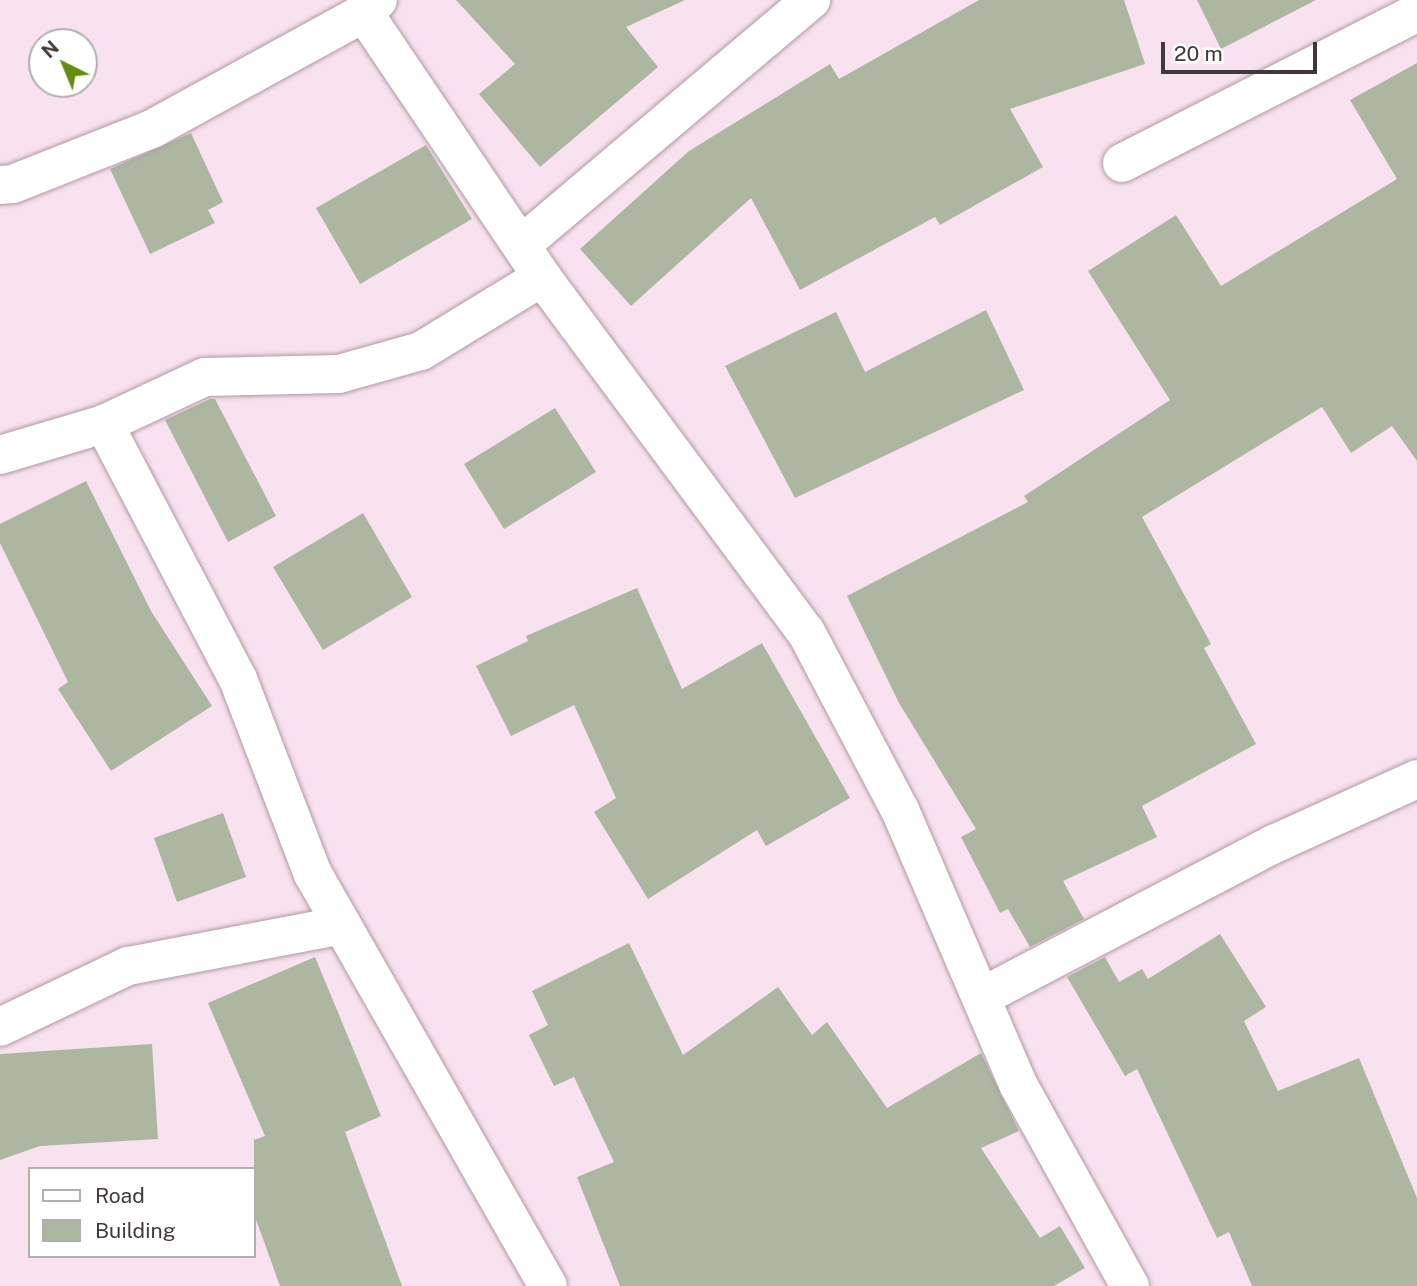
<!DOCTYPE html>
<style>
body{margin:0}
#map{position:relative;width:1417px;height:1286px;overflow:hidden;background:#f9e2ef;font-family:"Public Sans",sans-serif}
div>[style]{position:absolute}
.building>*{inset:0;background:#adb6a1}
.roads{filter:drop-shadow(0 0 2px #af99a5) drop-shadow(0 0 2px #af99a5)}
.minor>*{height:38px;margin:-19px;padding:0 19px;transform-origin:19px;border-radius:19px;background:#fff}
span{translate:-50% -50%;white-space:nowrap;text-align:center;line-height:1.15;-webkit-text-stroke:7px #fff;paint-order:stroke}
.legend{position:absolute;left:28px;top:1167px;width:228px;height:91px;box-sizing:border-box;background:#fff;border:2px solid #b3afb1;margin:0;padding:9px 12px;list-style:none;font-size:21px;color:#41383d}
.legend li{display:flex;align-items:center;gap:14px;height:35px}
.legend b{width:35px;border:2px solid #b3afb1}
.north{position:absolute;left:28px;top:28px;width:70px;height:70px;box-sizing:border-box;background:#fff;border:2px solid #b3afb1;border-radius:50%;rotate:317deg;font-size:19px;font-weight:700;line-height:28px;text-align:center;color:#41383d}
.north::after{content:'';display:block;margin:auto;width:24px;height:32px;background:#678b12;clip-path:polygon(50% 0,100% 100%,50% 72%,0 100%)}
.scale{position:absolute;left:1161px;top:42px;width:156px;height:32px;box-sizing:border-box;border:4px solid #41383d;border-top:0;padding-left:9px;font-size:21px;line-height:24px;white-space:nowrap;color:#41383d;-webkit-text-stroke:5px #fff;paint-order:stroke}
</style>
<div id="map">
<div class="building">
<div style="clip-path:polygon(456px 0,685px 0,626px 27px,658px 67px,540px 167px,479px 94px,515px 64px)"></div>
<div style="clip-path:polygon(979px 0,1124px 0,1145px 64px,1010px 109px,1043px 167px,940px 225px,935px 217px,800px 290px,751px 198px,631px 306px,580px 249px,689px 151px,830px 64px,839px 79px)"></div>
<div style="clip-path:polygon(1197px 0,1316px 0,1221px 49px)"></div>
<div style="clip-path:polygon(1417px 63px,1417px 461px,1392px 426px,1351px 453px,1322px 407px,1142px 517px,1211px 644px,1204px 648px,1256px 744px,1142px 806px,1157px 837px,1063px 881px,1084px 919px,1030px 947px,1008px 909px,1000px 913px,961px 837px,976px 829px,899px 703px,847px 596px,1028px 502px,1024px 496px,1170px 400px,1088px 271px,1176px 215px,1221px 286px,1397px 179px,1350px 100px)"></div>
<div style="clip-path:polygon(191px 133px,223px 202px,208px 210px,215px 223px,150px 254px,110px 169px)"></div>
<div style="clip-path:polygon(426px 145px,472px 219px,360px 284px,316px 208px)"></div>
<div style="clip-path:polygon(986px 310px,1024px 390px,795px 498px,725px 366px,836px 312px,865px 372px)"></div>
<div style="clip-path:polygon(210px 399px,215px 399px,276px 516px,228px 542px,165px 420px)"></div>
<div style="clip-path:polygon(555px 408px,596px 472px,504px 529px,464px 464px)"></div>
<div style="clip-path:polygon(86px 481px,151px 611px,212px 706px,111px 771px,58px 689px,68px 682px,0 543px,0 524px)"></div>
<div style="clip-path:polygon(363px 513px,412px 597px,323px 650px,273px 567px)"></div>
<div style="clip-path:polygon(637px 588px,682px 689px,762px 643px,850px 798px,766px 846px,757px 830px,648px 899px,594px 812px,616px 798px,574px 705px,511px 736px,476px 666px,528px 641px,526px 636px)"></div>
<div style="clip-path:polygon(223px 813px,246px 877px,177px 902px,154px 838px)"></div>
<div style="clip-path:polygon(1220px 934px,1266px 1007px,1244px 1021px,1278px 1091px,1359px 1058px,1417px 1198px,1417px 1286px,1252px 1286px,1229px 1232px,1217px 1238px,1137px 1069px,1125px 1076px,1067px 977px,1105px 957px,1119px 982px,1142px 969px,1148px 979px)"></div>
<div style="clip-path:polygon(629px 943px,683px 1055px,778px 987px,812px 1035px,827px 1022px,887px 1108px,981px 1053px,1019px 1131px,981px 1148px,1040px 1238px,1060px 1226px,1085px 1268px,1054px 1286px,620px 1286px,577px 1177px,614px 1162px,574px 1077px,554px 1086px,529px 1035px,548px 1025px,532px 991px)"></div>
<div style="clip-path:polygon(315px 957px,381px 1116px,345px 1132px,402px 1286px,280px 1286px,254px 1214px,254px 1140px,265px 1136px,208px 1003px)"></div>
<div style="clip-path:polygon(152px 1044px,158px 1139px,40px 1146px,0 1160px,0 1054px)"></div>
</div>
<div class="roads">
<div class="minor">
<div style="left:364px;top:13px;width:318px;rotate:56deg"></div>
<div style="left:542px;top:277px;width:442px;rotate:53.4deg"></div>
<div style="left:806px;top:632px;width:201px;rotate:62.2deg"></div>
<div style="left:900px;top:810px;width:301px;rotate:66.7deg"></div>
<div style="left:1019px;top:1086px;width:229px;rotate:61deg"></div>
<div style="left:1122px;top:163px;width:331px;rotate:-27deg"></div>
<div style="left:0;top:185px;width:13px;rotate:-4deg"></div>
<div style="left:13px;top:184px;width:149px;rotate:-21.6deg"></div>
<div style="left:152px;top:129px;width:242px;rotate:-28.7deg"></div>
<div style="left:364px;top:13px;width:19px;rotate:-43deg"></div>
<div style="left:521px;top:245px;width:380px;rotate:-40.2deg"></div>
<div style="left:104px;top:424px;width:288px;rotate:62.3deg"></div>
<div style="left:238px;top:679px;width:209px;rotate:69deg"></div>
<div style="left:313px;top:874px;width:474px;rotate:60.3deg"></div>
<div style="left:0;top:455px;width:109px;rotate:-16.6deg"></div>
<div style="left:104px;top:424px;width:111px;rotate:-25deg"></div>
<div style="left:205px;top:377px;width:134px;rotate:-1.3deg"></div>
<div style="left:339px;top:374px;width:85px;rotate:-15.7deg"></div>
<div style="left:421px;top:351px;width:142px;rotate:-31.4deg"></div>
<div style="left:981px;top:997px;width:331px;rotate:-27.6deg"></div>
<div style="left:1274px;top:844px;width:157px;rotate:-24.4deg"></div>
<div style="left:0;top:1027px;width:142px;rotate:-25.5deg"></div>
<div style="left:128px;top:966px;width:218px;rotate:-10.8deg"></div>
</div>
</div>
<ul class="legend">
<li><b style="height:9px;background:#fff"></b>Road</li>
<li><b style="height:19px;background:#adb6a1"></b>Building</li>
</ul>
<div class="north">N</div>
<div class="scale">20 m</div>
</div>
